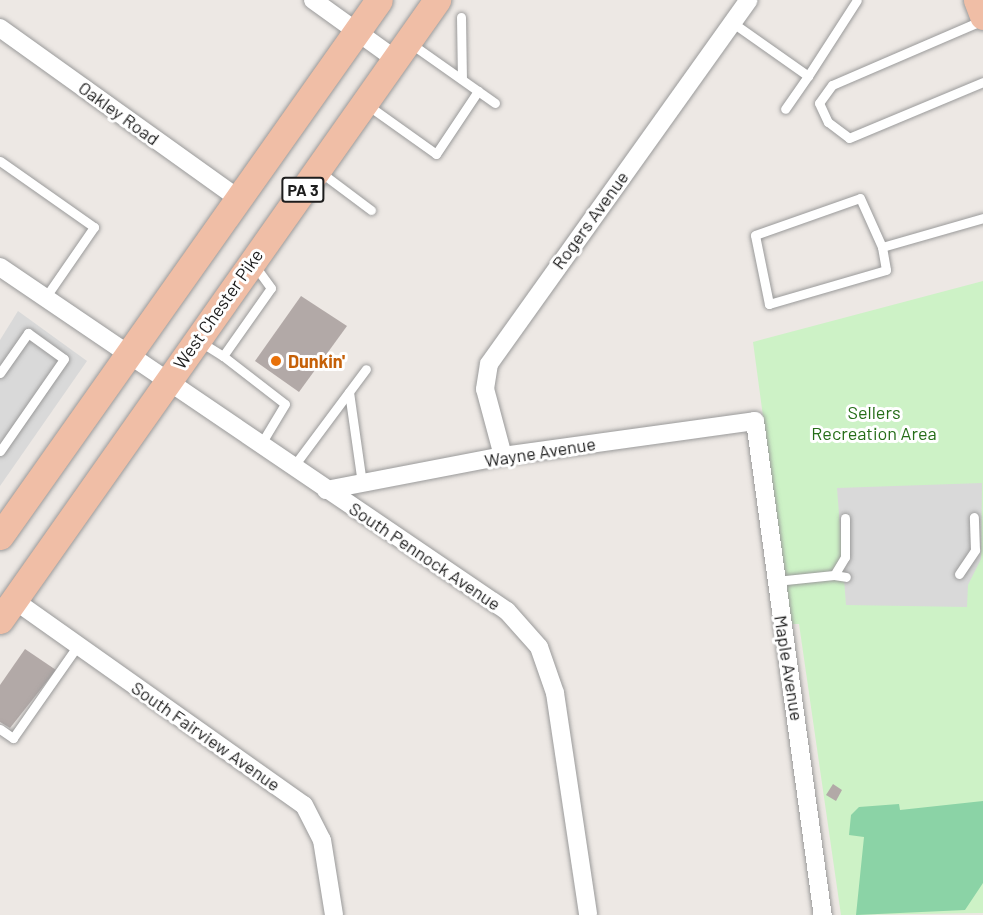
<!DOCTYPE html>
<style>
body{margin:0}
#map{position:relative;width:983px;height:915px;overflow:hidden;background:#ede8e4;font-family:Barlow,sans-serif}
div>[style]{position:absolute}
.park>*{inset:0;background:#cdf2c6}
.pitch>*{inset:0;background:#8bd3a6}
.parking>*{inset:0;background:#d9d9d9}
.building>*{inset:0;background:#b2a9a7}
.roads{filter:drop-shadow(0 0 2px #9a9a9a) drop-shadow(0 0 2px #9a9a9a)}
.service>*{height:9px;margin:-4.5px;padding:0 4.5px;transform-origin:4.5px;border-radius:4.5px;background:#fff}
.minor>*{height:18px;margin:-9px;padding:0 9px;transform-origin:9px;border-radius:9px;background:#fff}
.primary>*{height:27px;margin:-13.5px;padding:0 13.5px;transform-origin:13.5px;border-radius:13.5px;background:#f0bea6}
.dots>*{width:16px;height:16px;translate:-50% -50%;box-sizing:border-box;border:3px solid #fff;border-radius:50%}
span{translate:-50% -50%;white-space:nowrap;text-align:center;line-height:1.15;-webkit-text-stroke:6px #fff;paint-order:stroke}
.shield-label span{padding:2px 4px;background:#fff;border:2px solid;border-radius:4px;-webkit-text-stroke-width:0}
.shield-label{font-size:16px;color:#1d1d1d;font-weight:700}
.street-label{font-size:18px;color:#1d1d1d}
.food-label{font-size:18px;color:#c56008;font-weight:700}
.left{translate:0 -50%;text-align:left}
.park-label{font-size:18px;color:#256d18}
</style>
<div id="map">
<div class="park">
<div style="clip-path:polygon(983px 281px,983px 913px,841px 915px,799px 624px,791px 624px,753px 342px)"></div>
</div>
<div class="pitch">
<div style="clip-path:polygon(983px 801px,983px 883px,965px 910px,856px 915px,864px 837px,849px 835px,851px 815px,859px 807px,899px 804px,900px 810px)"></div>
</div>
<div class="parking">
<div style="clip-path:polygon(18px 311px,87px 361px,0 486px,0 340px)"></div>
<div style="clip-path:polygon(982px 483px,981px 559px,968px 585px,967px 607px,846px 605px,837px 488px)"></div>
</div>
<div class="building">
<div style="clip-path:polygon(301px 296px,347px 326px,299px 392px,255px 361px)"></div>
<div style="clip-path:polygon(25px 649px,56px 670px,10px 728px,0 722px,0 685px)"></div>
<div style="clip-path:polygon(833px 784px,842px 790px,836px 801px,826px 795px)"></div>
</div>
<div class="roads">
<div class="service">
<div style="left:461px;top:17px;width:62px;rotate:89.1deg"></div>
<div style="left:983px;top:20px;width:164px;rotate:156.7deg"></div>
<div style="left:832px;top:85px;width:22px;rotate:126deg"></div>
<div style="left:819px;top:103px;width:21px;rotate:65deg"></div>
<div style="left:828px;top:122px;width:26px;rotate:37deg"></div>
<div style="left:849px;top:138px;width:145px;rotate:-22.7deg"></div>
<div style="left:733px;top:23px;width:92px;rotate:35.2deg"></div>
<div style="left:808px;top:76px;width:40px;rotate:124.9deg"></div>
<div style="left:410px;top:43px;width:104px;rotate:35.2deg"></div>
<div style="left:808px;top:76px;width:90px;rotate:-57.2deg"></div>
<div style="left:366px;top:104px;width:86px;rotate:35.5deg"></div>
<div style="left:436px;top:154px;width:76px;rotate:-56.3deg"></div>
<div style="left:0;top:161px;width:115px;rotate:35.1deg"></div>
<div style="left:94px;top:227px;width:86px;rotate:124.6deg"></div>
<div style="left:319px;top:171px;width:65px;rotate:36.9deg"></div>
<div style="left:860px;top:198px;width:54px;rotate:65.8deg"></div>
<div style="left:882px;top:247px;width:23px;rotate:80deg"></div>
<div style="left:886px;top:270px;width:122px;rotate:163.8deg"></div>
<div style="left:769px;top:304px;width:70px;rotate:-101.5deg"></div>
<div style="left:755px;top:235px;width:111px;rotate:-19.4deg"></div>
<div style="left:882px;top:247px;width:105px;rotate:-16deg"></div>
<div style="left:199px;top:341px;width:28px;rotate:32deg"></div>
<div style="left:223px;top:356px;width:83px;rotate:-54.8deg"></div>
<div style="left:271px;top:288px;width:29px;rotate:-126deg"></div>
<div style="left:223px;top:356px;width:78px;rotate:37.7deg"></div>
<div style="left:285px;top:404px;width:47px;rotate:121deg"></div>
<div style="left:0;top:373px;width:49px;rotate:-55deg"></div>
<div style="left:28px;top:333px;width:44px;rotate:35.8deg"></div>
<div style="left:64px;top:359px;width:112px;rotate:124.8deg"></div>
<div style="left:349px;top:392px;width:92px;rotate:81.9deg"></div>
<div style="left:293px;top:467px;width:122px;rotate:-53.3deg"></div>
<div style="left:845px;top:518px;width:39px;rotate:90deg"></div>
<div style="left:845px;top:557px;width:21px;rotate:121deg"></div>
<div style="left:834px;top:575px;width:12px;rotate:9deg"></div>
<div style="left:959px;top:574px;width:29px;rotate:-56deg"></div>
<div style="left:975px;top:550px;width:33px;rotate:-92deg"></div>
<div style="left:776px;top:581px;width:58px;rotate:-5.9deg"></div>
<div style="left:0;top:729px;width:16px;rotate:35deg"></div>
<div style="left:13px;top:738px;width:113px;rotate:-55deg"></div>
</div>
<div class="minor">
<div style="left:313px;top:0;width:101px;rotate:35.7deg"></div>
<div style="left:0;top:28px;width:294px;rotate:35.6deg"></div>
<div style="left:0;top:267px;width:613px;rotate:34.16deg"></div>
<div style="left:507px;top:611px;width:48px;rotate:48.4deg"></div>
<div style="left:539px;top:647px;width:49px;rotate:70.8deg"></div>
<div style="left:555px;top:693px;width:224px;rotate:81.5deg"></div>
<div style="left:503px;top:456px;width:69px;rotate:-105deg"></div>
<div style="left:485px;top:389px;width:25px;rotate:-81deg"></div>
<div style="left:489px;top:364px;width:447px;rotate:-54.5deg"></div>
<div style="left:326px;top:490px;width:180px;rotate:-10.9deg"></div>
<div style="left:503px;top:456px;width:254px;rotate:-7.9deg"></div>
<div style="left:755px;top:421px;width:499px;rotate:82.2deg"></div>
<div style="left:14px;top:600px;width:355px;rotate:35.3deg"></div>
<div style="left:304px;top:805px;width:39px;rotate:63deg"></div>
<div style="left:322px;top:840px;width:76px;rotate:80.9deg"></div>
</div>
<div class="primary">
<div style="left:977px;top:0;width:17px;rotate:69deg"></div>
<div style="left:0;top:536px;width:656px;rotate:-54.74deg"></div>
<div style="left:0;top:620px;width:759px;rotate:-54.82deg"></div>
</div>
</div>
<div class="dots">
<div style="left:276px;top:361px;background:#e8710a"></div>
</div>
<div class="shield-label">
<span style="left:303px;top:190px">PA 3</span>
</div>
<div class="street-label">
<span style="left:119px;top:113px;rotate:36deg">Oakley Road</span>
<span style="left:590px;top:220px;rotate:-54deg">Rogers Avenue</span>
<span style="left:218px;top:309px;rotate:-55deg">West Chester Pike</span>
<span style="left:540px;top:452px;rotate:-9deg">Wayne Avenue</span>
<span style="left:425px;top:556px;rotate:34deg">South Pennock Avenue</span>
<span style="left:789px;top:668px;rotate:81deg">Maple Avenue</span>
<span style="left:206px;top:736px;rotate:35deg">South Fairview Avenue</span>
</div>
<div class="food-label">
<span class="left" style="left:288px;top:361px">Dunkin'</span>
</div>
<div class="park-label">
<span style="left:874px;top:423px">Sellers<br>Recreation Area</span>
</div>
</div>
